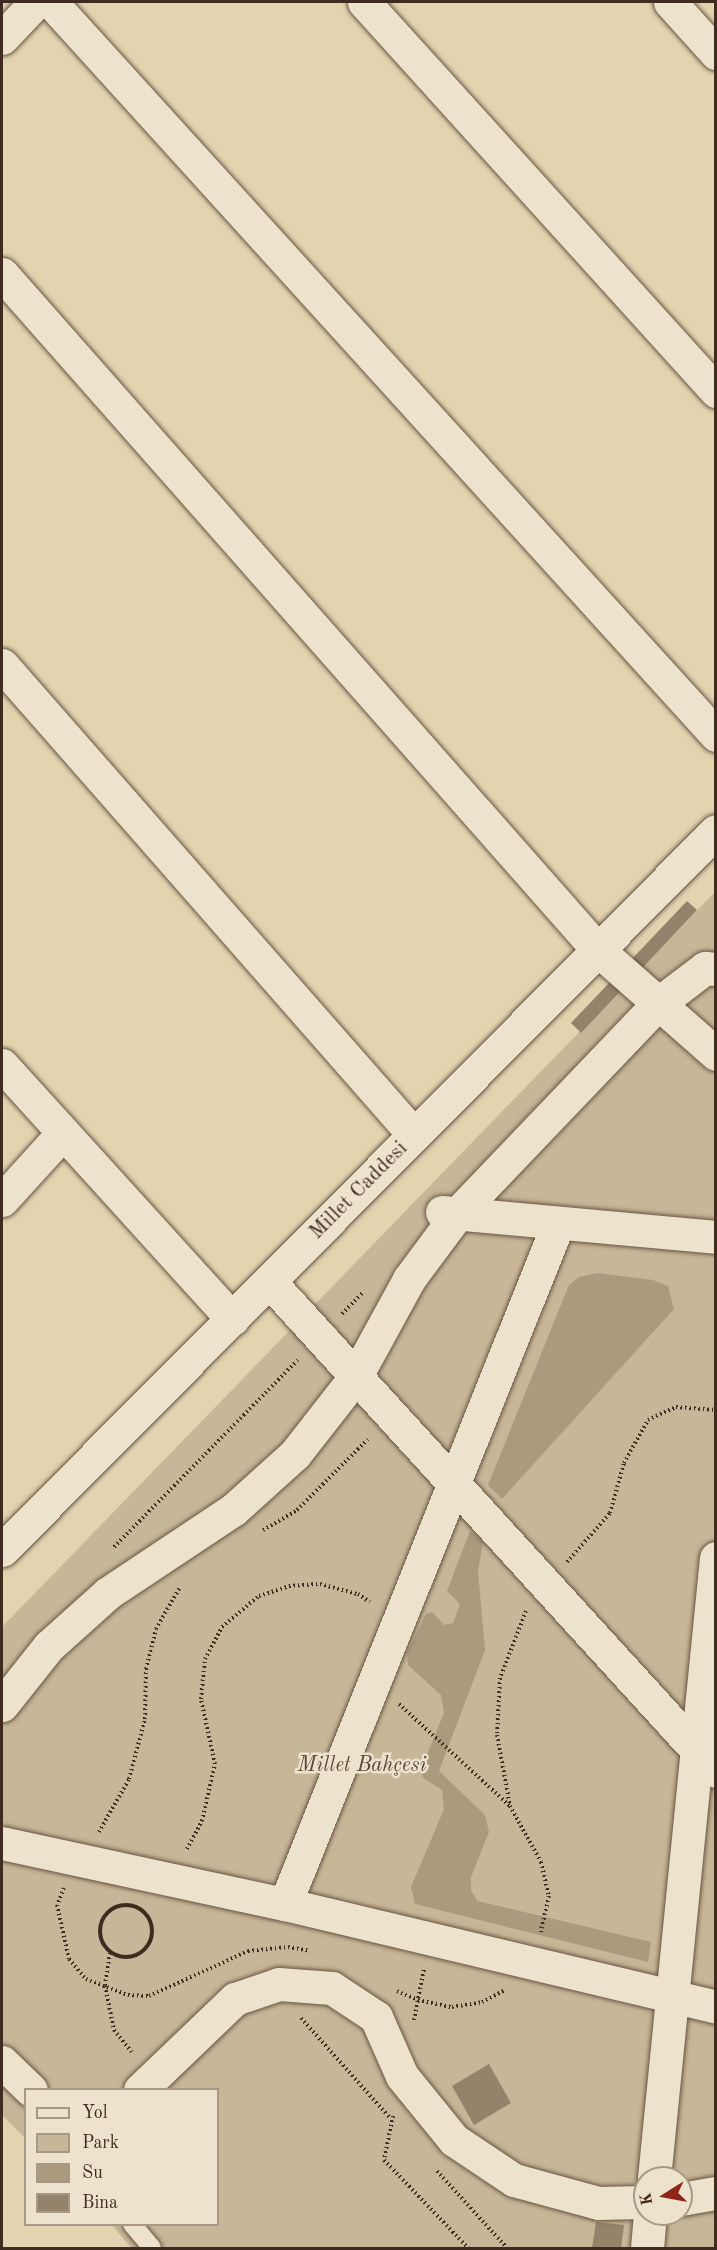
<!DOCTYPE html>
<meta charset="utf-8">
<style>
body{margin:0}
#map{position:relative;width:717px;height:2250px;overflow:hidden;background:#e3d3af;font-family:"Old Standard TT",serif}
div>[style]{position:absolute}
.green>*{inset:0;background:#c7b697}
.water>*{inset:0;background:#ac9a7f}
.building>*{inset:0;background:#95826b}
.path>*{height:4px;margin-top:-2px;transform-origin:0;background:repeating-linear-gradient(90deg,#402b21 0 1.5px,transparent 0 4.5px)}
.path>.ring{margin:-2px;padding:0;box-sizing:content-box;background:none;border:4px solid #402b21;border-radius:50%}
.roads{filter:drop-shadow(0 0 2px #695544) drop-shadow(0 0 2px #695544)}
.lane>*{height:18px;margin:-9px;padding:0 9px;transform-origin:9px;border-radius:9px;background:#ede2cb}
.street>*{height:33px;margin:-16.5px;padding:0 16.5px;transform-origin:16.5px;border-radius:16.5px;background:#ede2cb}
.secondary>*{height:33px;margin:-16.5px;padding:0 16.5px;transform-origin:16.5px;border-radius:16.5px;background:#ede2cb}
span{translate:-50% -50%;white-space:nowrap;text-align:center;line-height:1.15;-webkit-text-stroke:5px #ede2cb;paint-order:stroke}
.street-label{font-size:21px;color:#402b21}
.park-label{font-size:21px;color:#5b4739;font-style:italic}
.frame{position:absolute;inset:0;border:3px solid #402b21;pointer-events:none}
.legend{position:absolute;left:24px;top:2088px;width:195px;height:138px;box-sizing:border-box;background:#ede2cb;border:2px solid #a89987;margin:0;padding:8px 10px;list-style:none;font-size:18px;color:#402b21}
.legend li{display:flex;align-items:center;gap:12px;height:30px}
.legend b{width:30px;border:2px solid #a89987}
.north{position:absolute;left:633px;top:2166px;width:60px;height:60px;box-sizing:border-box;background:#ede2cb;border:2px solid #a89987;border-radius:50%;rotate:259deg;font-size:16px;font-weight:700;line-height:24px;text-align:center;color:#402b21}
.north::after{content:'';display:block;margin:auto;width:21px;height:27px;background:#8f2418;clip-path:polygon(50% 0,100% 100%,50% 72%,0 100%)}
</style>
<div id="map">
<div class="green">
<div style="clip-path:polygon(evenodd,715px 892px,715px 2248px,131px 2248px,112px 2225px,218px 2224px,218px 2090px,26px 2090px,25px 2138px,2px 2115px,2px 1627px,715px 892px,645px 2178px,681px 2178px,681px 2214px,645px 2214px,645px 2178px)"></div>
</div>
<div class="water">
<div style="clip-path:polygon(597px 1273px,653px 1280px,668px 1286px,674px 1309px,502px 1499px,488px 1485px,569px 1285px,579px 1277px)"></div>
<div style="clip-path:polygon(470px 1531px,483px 1542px,478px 1571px,485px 1650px,439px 1771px,485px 1815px,489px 1832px,471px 1877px,471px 1890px,477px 1901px,651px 1942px,648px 1962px,415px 1904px,411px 1887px,444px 1809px,442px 1790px,423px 1778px,421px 1769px,444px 1713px,441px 1695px,408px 1665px,407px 1653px,426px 1614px,432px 1612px,444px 1625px,453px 1623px,460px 1604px,447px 1591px)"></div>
</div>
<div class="building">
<div style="clip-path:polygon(687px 901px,697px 910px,581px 1033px,571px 1023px)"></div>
<div style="clip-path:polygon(489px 2064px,511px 2103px,474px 2125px,452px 2086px)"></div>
<div style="clip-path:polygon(596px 2222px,624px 2225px,621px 2248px,592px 2248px)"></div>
</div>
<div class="path">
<div style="left:342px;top:1314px;width:29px;rotate:-46deg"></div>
<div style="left:263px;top:1530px;width:39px;rotate:-30deg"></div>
<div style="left:297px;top:1510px;width:100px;rotate:-45deg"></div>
<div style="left:114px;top:1547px;width:262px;rotate:-45.5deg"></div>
<div style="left:567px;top:1562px;width:65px;rotate:-48.7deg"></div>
<div style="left:610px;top:1513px;width:52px;rotate:-74.4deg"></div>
<div style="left:624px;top:1463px;width:49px;rotate:-60.8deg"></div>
<div style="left:648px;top:1420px;width:31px;rotate:-25deg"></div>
<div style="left:676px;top:1407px;width:40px;rotate:4.3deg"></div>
<div style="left:526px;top:1611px;width:72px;rotate:111.2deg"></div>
<div style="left:500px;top:1678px;width:57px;rotate:93deg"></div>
<div style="left:497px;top:1735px;width:72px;rotate:79.6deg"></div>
<div style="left:510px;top:1806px;width:64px;rotate:61deg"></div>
<div style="left:541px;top:1862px;width:35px;rotate:77deg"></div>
<div style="left:549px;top:1896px;width:37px;rotate:103deg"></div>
<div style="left:399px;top:1704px;width:151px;rotate:42.6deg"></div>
<div style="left:99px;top:1832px;width:61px;rotate:-60.5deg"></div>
<div style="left:129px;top:1779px;width:62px;rotate:-75.1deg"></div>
<div style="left:145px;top:1719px;width:50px;rotate:-88.9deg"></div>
<div style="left:146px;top:1669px;width:41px;rotate:-76deg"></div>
<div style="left:156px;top:1629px;width:48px;rotate:-60.3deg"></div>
<div style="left:187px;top:1849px;width:32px;rotate:-62deg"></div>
<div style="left:202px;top:1821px;width:58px;rotate:-77.2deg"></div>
<div style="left:215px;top:1764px;width:66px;rotate:-102.2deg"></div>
<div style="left:201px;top:1699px;width:40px;rotate:-84.3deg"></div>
<div style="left:205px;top:1659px;width:36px;rotate:-62deg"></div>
<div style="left:222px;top:1627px;width:48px;rotate:-40deg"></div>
<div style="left:259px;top:1596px;width:32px;rotate:-18deg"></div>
<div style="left:289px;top:1586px;width:31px;rotate:-4deg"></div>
<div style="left:320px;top:1584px;width:39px;rotate:15deg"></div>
<div style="left:358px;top:1594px;width:14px;rotate:34deg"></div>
<div style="left:64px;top:1888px;width:18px;rotate:112deg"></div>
<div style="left:57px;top:1905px;width:55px;rotate:77.5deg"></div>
<div style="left:69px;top:1959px;width:26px;rotate:50deg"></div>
<div style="left:86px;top:1979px;width:45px;rotate:20.9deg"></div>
<div style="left:128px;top:1995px;width:21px;rotate:3deg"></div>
<div style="left:149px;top:1996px;width:109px;rotate:-24.4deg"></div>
<div style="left:248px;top:1951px;width:40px;rotate:-5.7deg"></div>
<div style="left:288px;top:1947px;width:22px;rotate:10deg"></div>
<div class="ring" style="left:100px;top:1905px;width:48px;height:48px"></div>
<div style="left:110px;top:1953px;width:33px;rotate:99deg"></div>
<div style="left:105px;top:1986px;width:45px;rotate:78.4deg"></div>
<div style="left:114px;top:2030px;width:28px;rotate:51deg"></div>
<div style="left:397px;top:1991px;width:23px;rotate:23deg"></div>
<div style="left:418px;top:2000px;width:35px;rotate:12deg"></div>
<div style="left:452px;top:2007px;width:30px;rotate:-9deg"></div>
<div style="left:482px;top:2002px;width:25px;rotate:-27deg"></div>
<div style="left:301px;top:2018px;width:134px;rotate:48.3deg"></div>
<div style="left:414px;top:2020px;width:52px;rotate:-78.9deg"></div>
<div style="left:393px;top:2116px;width:45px;rotate:101.6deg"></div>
<div style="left:384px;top:2160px;width:122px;rotate:46.3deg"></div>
<div style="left:437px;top:2171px;width:104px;rotate:47.7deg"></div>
</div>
<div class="roads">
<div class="lane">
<div style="left:132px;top:2224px;width:31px;rotate:50deg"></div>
</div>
<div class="street">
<div style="left:51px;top:2px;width:990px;rotate:47.78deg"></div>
<div style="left:364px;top:2px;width:525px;rotate:47.86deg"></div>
<div style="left:670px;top:2px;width:69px;rotate:48deg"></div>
<div style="left:2px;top:274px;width:901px;rotate:48.6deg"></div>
<div style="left:598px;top:950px;width:157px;rotate:41.4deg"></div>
<div style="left:2px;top:665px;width:625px;rotate:48.76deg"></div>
<div style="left:2px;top:1065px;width:343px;rotate:47.8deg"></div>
<div style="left:2px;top:1200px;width:91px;rotate:-47.7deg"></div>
<div style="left:442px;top:1212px;width:275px;rotate:5.2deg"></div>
<div style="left:269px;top:1281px;width:663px;rotate:47.63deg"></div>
<div style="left:2px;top:1705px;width:75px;rotate:-51.5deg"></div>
<div style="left:49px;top:1646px;width:79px;rotate:-41.9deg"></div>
<div style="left:108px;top:1593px;width:150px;rotate:-33.6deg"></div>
<div style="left:233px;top:1510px;width:84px;rotate:-42.1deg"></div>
<div style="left:295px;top:1454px;width:99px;rotate:-52deg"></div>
<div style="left:356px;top:1376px;width:111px;rotate:-61.3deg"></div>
<div style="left:409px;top:1279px;width:82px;rotate:-53.4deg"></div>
<div style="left:458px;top:1213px;width:291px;rotate:-46.3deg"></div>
<div style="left:659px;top:1003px;width:58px;rotate:-37.3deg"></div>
<div style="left:705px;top:968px;width:11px;rotate:5deg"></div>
<div style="left:2px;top:1843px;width:289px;rotate:12.2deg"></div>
<div style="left:285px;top:1904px;width:443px;rotate:13.4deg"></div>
<div style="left:285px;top:1904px;width:733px;rotate:-68.13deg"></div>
<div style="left:2px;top:2062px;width:40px;rotate:44deg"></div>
<div style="left:140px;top:2090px;width:132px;rotate:-43.8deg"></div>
<div style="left:235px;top:1999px;width:46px;rotate:-18.8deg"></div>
<div style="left:279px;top:1984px;width:53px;rotate:4.3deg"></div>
<div style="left:332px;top:1988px;width:53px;rotate:33.4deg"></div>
<div style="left:376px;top:2017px;width:64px;rotate:66.2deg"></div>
<div style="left:402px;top:2076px;width:82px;rotate:50.9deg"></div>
<div style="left:454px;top:2140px;width:72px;rotate:33.7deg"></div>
<div style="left:514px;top:2180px;width:87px;rotate:15.3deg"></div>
<div style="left:598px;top:2203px;width:47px;rotate:-1.2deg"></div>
<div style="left:654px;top:2178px;width:623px;rotate:-84.29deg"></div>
<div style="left:681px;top:2199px;width:36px;rotate:-10deg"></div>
<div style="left:647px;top:2248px;width:34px;rotate:-85deg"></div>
</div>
<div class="secondary">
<div style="left:2px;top:38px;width:50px;rotate:-46.6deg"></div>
<div style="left:2px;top:1550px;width:1013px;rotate:-45.2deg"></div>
</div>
</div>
<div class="street-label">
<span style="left:359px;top:1191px;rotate:-45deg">Millet Caddesi</span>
</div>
<div class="park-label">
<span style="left:362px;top:1766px">Millet Bahçesi</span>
</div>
<div class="frame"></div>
<ul class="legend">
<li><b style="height:8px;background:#ede2cb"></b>Yol</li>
<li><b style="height:16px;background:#c7b697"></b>Park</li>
<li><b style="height:16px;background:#ac9a7f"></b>Su</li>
<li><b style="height:16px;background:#95826b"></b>Bina</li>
</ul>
<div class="north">K</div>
</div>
